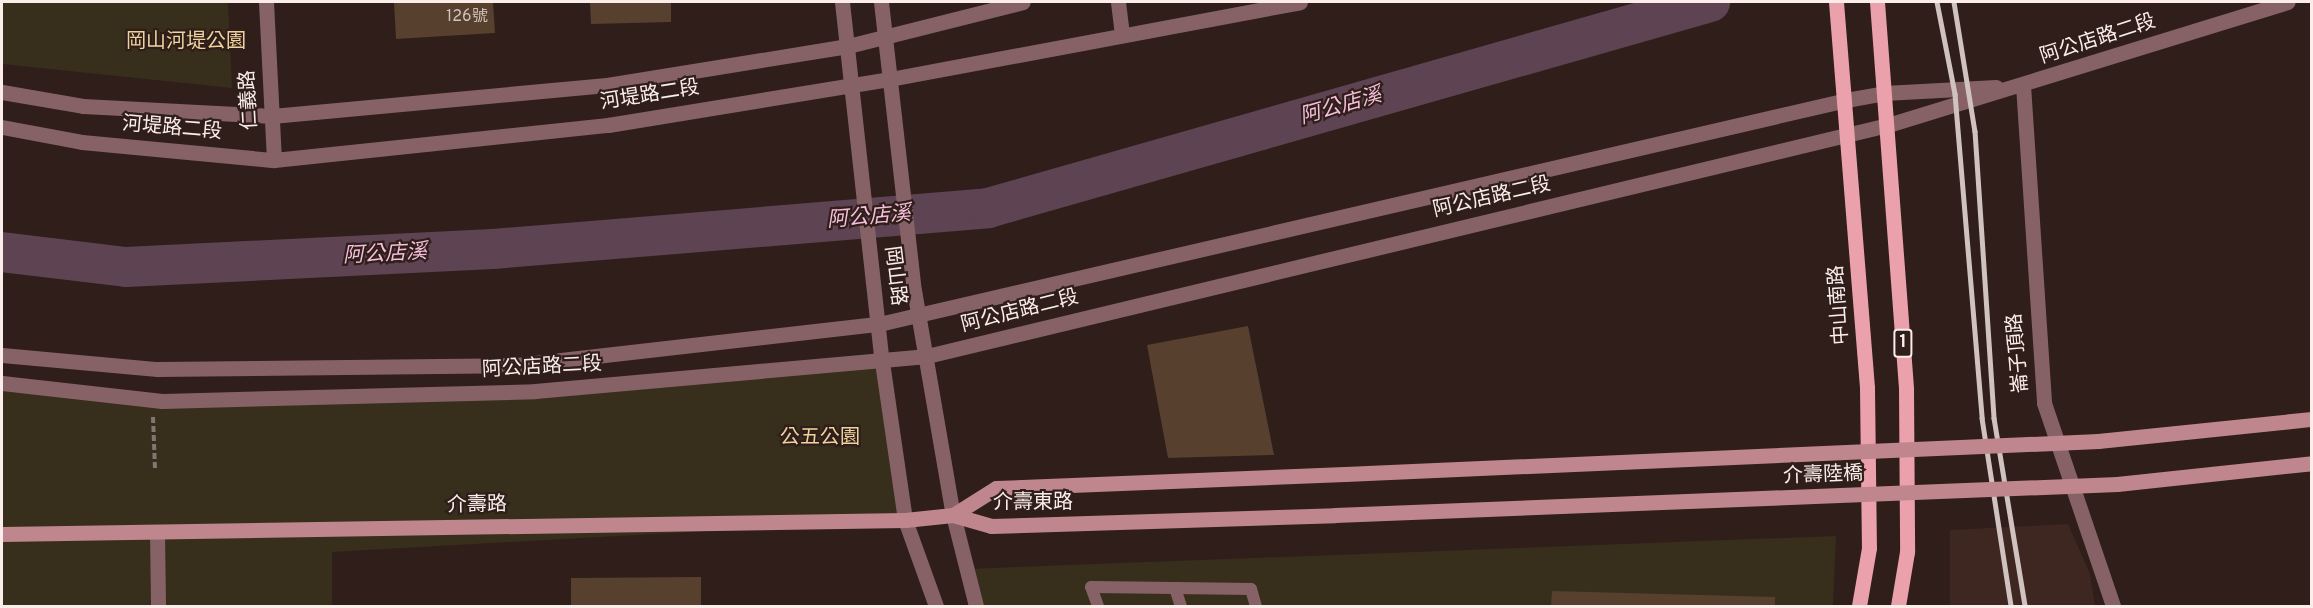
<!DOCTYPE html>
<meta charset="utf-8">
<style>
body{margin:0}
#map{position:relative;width:2313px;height:608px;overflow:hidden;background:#2f1e1a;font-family:Overpass,"Noto Sans TC",sans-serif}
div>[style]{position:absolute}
.built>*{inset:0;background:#3e2721}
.green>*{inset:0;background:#372e1c}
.river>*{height:40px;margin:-20px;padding:0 20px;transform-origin:20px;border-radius:20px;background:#5e4352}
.building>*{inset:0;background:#57402d}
.path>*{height:4px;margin-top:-2px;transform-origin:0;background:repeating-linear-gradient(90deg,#847572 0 6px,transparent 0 9px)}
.service>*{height:12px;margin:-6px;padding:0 6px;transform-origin:6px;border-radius:6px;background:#866267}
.minor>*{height:15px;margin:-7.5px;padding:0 7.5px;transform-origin:7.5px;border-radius:7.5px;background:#866267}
.secondary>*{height:15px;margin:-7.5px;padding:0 7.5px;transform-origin:7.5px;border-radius:7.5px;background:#bf868e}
.primary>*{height:15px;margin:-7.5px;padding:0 7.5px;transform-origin:7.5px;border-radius:7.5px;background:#eba1ac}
.rail>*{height:4.5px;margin:-2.25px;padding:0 2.25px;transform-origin:2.25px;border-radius:2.25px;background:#d0c2bf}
.secondary-bridge>*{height:15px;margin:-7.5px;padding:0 7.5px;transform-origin:7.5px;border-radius:7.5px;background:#bf868e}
span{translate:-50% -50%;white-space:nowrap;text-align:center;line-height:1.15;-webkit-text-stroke:4.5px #2f1e1a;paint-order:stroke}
.number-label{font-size:16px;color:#d1c2bb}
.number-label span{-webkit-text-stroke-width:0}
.shield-label span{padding:2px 4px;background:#2f1e1a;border:2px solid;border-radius:4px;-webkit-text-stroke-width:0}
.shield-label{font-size:18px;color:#faedea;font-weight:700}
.street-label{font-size:20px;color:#faedea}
.park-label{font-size:20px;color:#eed39f}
.water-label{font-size:21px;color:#f5bedc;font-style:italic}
.frame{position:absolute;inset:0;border:3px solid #faedea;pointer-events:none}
</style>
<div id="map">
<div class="built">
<div style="clip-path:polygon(2068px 524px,2090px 574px,2095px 606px,1950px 606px,1950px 530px)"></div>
</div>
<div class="green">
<div style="clip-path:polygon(2px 2px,228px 2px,232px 88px,2px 64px)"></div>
<div style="clip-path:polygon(882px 362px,905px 520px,332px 552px,332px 606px,2px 606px,2px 383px,162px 401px,535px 391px)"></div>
<div style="clip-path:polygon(1836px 536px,1833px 606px,979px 606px,965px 569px)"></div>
</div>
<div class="river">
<div style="left:2px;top:252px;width:125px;rotate:6.9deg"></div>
<div style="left:126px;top:267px;width:367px;rotate:-2.8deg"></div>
<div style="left:493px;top:249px;width:497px;rotate:-4.7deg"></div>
<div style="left:988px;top:208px;width:751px;rotate:-15.92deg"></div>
</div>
<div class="building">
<div style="clip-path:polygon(394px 2px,493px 2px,495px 33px,396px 39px)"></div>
<div style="clip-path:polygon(590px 2px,671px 2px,671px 22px,591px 24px)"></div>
<div style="clip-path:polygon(1248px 326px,1274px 455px,1168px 458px,1147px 345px)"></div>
<div style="clip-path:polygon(701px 577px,701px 606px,571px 606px,571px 578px)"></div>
<div style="clip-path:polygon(1552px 591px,1775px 597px,1775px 606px,1551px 606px)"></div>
</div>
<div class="path">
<div style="left:153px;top:417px;width:51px;rotate:87.8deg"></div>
</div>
<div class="service">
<div style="left:1175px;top:588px;width:76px;rotate:0.8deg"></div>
<div style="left:1251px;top:589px;width:18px;rotate:74deg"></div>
<div style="left:1098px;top:606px;width:20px;rotate:-110deg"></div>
<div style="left:1091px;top:587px;width:84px;rotate:0.7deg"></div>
<div style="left:1175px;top:588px;width:19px;rotate:72deg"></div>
</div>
<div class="minor">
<div style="left:266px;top:2px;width:158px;rotate:87.1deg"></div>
<div style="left:842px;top:2px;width:362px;rotate:83.7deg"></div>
<div style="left:882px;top:362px;width:160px;rotate:81.7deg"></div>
<div style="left:905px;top:520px;width:91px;rotate:70.2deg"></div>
<div style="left:881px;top:2px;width:290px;rotate:83.5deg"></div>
<div style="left:914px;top:290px;width:228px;rotate:80.2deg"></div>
<div style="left:953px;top:515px;width:94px;rotate:75.8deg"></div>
<div style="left:1118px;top:2px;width:33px;rotate:83deg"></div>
<div style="left:2023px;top:85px;width:319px;rotate:86.2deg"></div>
<div style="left:2044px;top:403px;width:214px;rotate:71.2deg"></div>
<div style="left:2px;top:92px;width:82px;rotate:9.8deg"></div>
<div style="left:83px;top:106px;width:189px;rotate:3deg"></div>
<div style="left:272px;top:116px;width:336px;rotate:-5.3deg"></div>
<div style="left:607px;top:85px;width:244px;rotate:-9.2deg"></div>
<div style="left:848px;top:46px;width:180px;rotate:-14.1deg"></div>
<div style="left:2px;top:127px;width:81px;rotate:10.6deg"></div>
<div style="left:82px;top:142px;width:193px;rotate:5.4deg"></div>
<div style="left:274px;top:160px;width:336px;rotate:-6deg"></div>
<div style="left:608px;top:125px;width:286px;rotate:-9.3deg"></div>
<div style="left:890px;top:79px;width:417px;rotate:-10.6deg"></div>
<div style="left:2px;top:355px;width:156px;rotate:5.2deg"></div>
<div style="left:157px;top:369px;width:360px;rotate:-0.6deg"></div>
<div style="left:517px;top:365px;width:364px;rotate:-6.5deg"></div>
<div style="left:879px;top:324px;width:993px;rotate:-13.04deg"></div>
<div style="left:1846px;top:100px;width:39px;rotate:-10deg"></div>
<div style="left:1884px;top:93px;width:112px;rotate:-3.1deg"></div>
<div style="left:2px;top:383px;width:161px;rotate:6.4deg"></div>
<div style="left:162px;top:401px;width:373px;rotate:-1.5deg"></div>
<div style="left:535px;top:391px;width:394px;rotate:-5.1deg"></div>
<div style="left:927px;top:356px;width:988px;rotate:-13.52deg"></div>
<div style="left:1888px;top:125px;width:418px;rotate:-17.1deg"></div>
<div style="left:157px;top:532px;width:74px;rotate:89.2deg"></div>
</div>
<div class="secondary">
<div style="left:953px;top:515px;width:51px;rotate:-32.1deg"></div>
<div style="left:996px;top:488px;width:349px;rotate:-2.3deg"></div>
<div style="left:2px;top:534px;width:903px;rotate:-0.89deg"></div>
<div style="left:905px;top:520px;width:48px;rotate:-5.9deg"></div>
<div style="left:953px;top:515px;width:40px;rotate:16deg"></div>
<div style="left:991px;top:526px;width:344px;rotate:-1.8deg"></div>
</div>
<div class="primary">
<div style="left:1836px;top:2px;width:387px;rotate:85.4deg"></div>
<div style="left:1867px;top:388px;width:160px;rotate:89.3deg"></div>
<div style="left:1869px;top:548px;width:59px;rotate:99.8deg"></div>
<div style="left:1877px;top:2px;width:388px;rotate:85.7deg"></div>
<div style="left:1906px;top:389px;width:163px;rotate:89.6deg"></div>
<div style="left:1907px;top:552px;width:55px;rotate:99.5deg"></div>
</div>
<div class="rail">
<div style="left:1937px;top:2px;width:94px;rotate:78.9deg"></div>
<div style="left:1955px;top:94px;width:325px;rotate:85.2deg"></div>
<div style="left:1982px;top:418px;width:190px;rotate:81.2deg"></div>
<div style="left:1954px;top:2px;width:131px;rotate:80.8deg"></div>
<div style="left:1975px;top:131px;width:288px;rotate:86.2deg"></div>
<div style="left:1994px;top:418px;width:191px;rotate:80.6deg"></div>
</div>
<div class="secondary-bridge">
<div style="left:1345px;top:474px;width:754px;rotate:-2.51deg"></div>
<div style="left:2098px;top:441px;width:215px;rotate:-5.9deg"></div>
<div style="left:1335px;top:515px;width:783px;rotate:-2.27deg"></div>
<div style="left:2117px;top:484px;width:196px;rotate:-6.1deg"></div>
</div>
<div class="number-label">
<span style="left:467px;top:17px">126號</span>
</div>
<div class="shield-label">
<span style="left:1903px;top:343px">1</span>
</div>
<div class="street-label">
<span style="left:2098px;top:40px;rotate:-18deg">阿公店路二段</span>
<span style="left:650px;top:96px;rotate:-9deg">河堤路二段</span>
<span style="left:250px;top:100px;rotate:-93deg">仁義路</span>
<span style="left:172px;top:129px;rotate:5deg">河堤路二段</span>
<span style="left:1492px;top:198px;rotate:-13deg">阿公店路二段</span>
<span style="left:894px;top:276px;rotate:83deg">岡山路</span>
<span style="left:1840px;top:305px;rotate:-94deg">中山南路</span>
<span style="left:1020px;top:312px;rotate:-14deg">阿公店路二段</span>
<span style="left:2019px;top:353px;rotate:-95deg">崙子頂路</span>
<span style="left:542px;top:368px;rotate:-3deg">阿公店路二段</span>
<span style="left:1823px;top:476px;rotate:-2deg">介壽陸橋</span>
<span style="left:1033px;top:503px">介壽東路</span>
<span style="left:477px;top:506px;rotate:-1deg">介壽路</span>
</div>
<div class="park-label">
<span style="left:186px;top:42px">岡山河堤公園</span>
<span style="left:820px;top:438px">公五公園</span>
</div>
<div class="water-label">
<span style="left:1341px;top:107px;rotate:-16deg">阿公店溪</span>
<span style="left:869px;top:218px;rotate:-5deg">阿公店溪</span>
<span style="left:385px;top:255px;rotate:-3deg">阿公店溪</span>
</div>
<div class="frame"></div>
</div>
